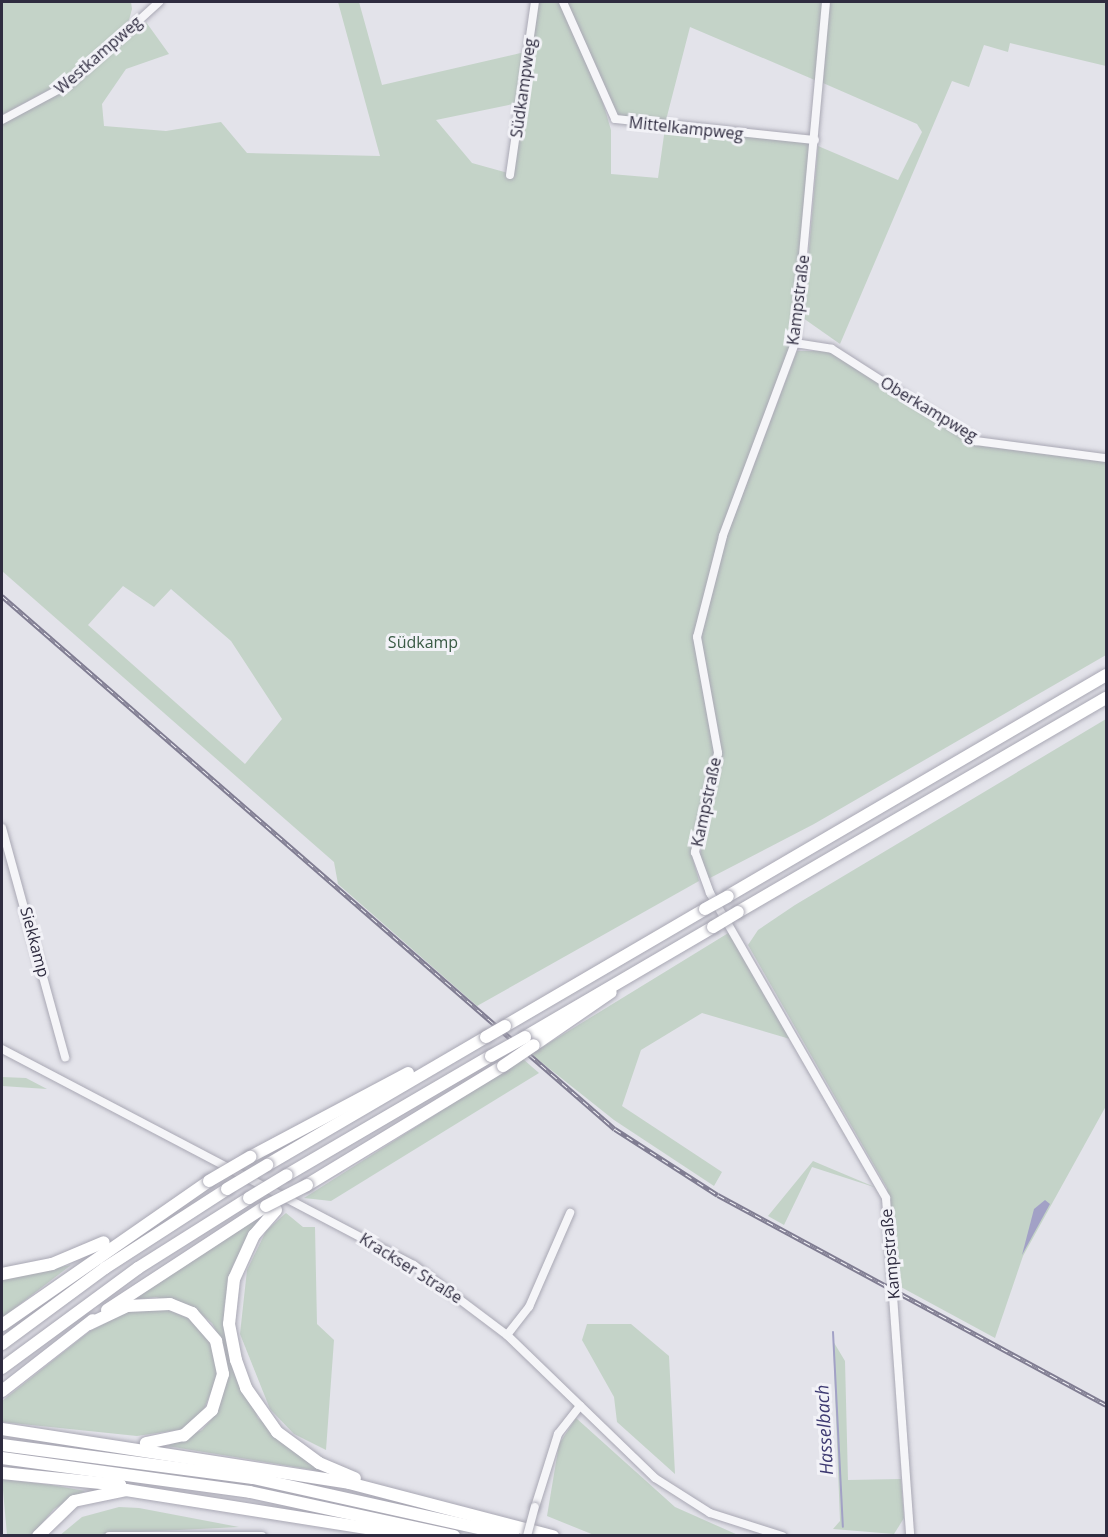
<!DOCTYPE html>
<meta charset="utf-8">
<style>
body{margin:0}
#map{position:relative;width:1108px;height:1537px;overflow:hidden;background:#e3e3ea;font-family:"Open Sans",sans-serif}
div>[style]{position:absolute}
.green>*{inset:0;background:#c4d3c8}
.water>*{inset:0;background:#a2a1c6}
.stream>*{height:2px;margin:-1px;padding:0 1px;transform-origin:1px;border-radius:1px;background:#a2a1c6}
.roads{filter:drop-shadow(0 0 2px #a9a8b4) drop-shadow(0 0 2px #a9a8b4)}
.minor>*{height:8px;margin:-4px;padding:0 4px;transform-origin:4px;border-radius:4px;background:#f5f5f8}
.highway>*{height:12px;margin:-6px;padding:0 6px;transform-origin:6px;border-radius:6px;background:#fff}
.rail>*{height:4.5px;margin-top:-2.25px;transform-origin:0;background:repeating-linear-gradient(90deg,#f2f2f7 0 7px,#807d92 0 14px);box-sizing:border-box;border-block:2px solid #807d92}
.bridges{filter:drop-shadow(0 0 2px #a9a8b4) drop-shadow(0 0 2px #a9a8b4)}
.minor-bridge>*{height:8px;margin:-4px;padding:0 4px;transform-origin:4px;border-radius:4px;background:#f5f5f8}
.highway-bridge>*{height:12px;margin:-6px;padding:0 6px;transform-origin:6px;border-radius:6px;background:#fff}
span{translate:-50% -50%;white-space:nowrap;text-align:center;line-height:1.15;-webkit-text-stroke:6px #f2f2f7;paint-order:stroke}
.street-label{font-size:16px;color:#2f2c40}
.park-label{font-size:16px;color:#3a5b45}
.water-label{font-size:18px;color:#3d3971;font-style:italic}
.frame{position:absolute;inset:0;border:3px solid #2f2c40;pointer-events:none}
</style>
<div id="map">
<div class="green">
<div style="clip-path:polygon(2px 2px,131px 2px,132px 9px,129px 20px,67px 80px,2px 115px)"></div>
<div style="clip-path:polygon(evenodd,338px 2px,359px 2px,382px 85px,525px 52px,518px 103px,436px 120px,472px 163px,508px 173px,537px 2px,561px 2px,595px 75px,611px 130px,611px 174px,658px 178px,665px 128px,812px 140px,790px 351px,719px 536px,694px 637px,714px 753px,691px 852px,699px 881px,477px 1006px,338px 884px,334px 862px,2px 571px,2px 124px,73px 85px,146px 22px,169px 54px,126px 69px,102px 104px,104px 126px,166px 131px,221px 122px,247px 153px,380px 156px,338px 2px,123px 586px,154px 607px,171px 589px,231px 641px,282px 719px,245px 764px,88px 625px,123px 586px)"></div>
<div style="clip-path:polygon(565px 2px,822px 2px,817px 81px,690px 27px,665px 124px,617px 120px)"></div>
<div style="clip-path:polygon(829px 2px,1106px 2px,1106px 66px,1010px 43px,1008px 52px,984px 45px,969px 87px,952px 81px,840px 344px,803px 318px,818px 146px,898px 180px,922px 132px,917px 124px,823px 83px)"></div>
<div style="clip-path:polygon(797px 351px,828px 351px,974px 445px,1106px 462px,1106px 655px,814px 824px,708px 879px,700px 855px,721px 754px,701px 638px,725px 541px)"></div>
<div style="clip-path:polygon(1106px 719px,1106px 1106px,1023px 1256px,995px 1338px,899px 1286px,887px 1188px,748px 945px,758px 930px,795px 905px)"></div>
<div style="clip-path:polygon(730px 932px,790px 1039px,702px 1013px,641px 1050px,622px 1106px,722px 1172px,714px 1186px,614px 1120px,531px 1054px)"></div>
<div style="clip-path:polygon(523px 1059px,539px 1073px,331px 1201px,304px 1198px)"></div>
<div style="clip-path:polygon(2px 1077px,26px 1078px,47px 1089px,2px 1086px)"></div>
<div style="clip-path:polygon(813px 1161px,877px 1188px,812px 1167px,784px 1225px,768px 1216px)"></div>
<div style="clip-path:polygon(286px 1213px,303px 1227px,315px 1227px,317px 1324px,334px 1340px,326px 1450px,294px 1434px,270px 1409px,240px 1334px,247px 1270px,266px 1231px)"></div>
<div style="clip-path:polygon(262px 1215px,233px 1265px,224px 1307px,227px 1346px,258px 1418px,320px 1471px,167px 1446px,202px 1430px,216px 1414px,228px 1372px,224px 1346px,212px 1323px,195px 1309px,156px 1297px,131px 1300px)"></div>
<div style="clip-path:polygon(71px 1265px,2px 1318px,2px 1279px)"></div>
<div style="clip-path:polygon(166px 1309px,195px 1321px,209px 1335px,218px 1375px,202px 1414px,184px 1429px,137px 1436px,2px 1422px,2px 1401px,90px 1331px,129px 1311px)"></div>
<div style="clip-path:polygon(587px 1324px,631px 1324px,669px 1356px,675px 1474px,617px 1422px,614px 1397px,582px 1340px)"></div>
<div style="clip-path:polygon(833px 1341px,845px 1361px,848px 1480px,901px 1479px,904px 1518px,894px 1534px,833px 1529px,840px 1521px)"></div>
<div style="clip-path:polygon(576px 1418px,675px 1507px,738px 1535px,594px 1535px,547px 1516px,559px 1444px)"></div>
<div style="clip-path:polygon(2px 1479px,52px 1485px,85px 1491px,54px 1509px,32px 1535px,7px 1535px)"></div>
<div style="clip-path:polygon(119px 1507px,139px 1508px,239px 1527px,59px 1536px,82px 1517px)"></div>
</div>
<div class="water">
<div style="clip-path:polygon(1045px 1200px,1050px 1204px,1022px 1255px,1034px 1209px)"></div>
</div>
<div class="stream">
<div style="left:833px;top:1332px;width:195px;rotate:87.1deg"></div>
</div>
<div class="roads">
<div class="minor">
<div style="left:563px;top:2px;width:128px;rotate:66deg"></div>
<div style="left:615px;top:119px;width:201px;rotate:6deg"></div>
<div style="left:826px;top:2px;width:342px;rotate:95.2deg"></div>
<div style="left:795px;top:343px;width:206px;rotate:110.5deg"></div>
<div style="left:723px;top:536px;width:104px;rotate:104.4deg"></div>
<div style="left:697px;top:637px;width:118px;rotate:79.7deg"></div>
<div style="left:718px;top:753px;width:102px;rotate:103.1deg"></div>
<div style="left:695px;top:852px;width:44px;rotate:69.9deg"></div>
<div style="left:710px;top:893px;width:352px;rotate:60deg"></div>
<div style="left:886px;top:1198px;width:339px;rotate:85.9deg"></div>
<div style="left:2px;top:120px;width:76px;rotate:-28.2deg"></div>
<div style="left:69px;top:84px;width:122px;rotate:-42.3deg"></div>
<div style="left:510px;top:175px;width:175px;rotate:-81.8deg"></div>
<div style="left:795px;top:343px;width:37px;rotate:9deg"></div>
<div style="left:832px;top:349px;width:171px;rotate:32.6deg"></div>
<div style="left:976px;top:441px;width:131px;rotate:7.5deg"></div>
<div style="left:2px;top:828px;width:238px;rotate:74.6deg"></div>
<div style="left:2px;top:1049px;width:465px;rotate:27.7deg"></div>
<div style="left:414px;top:1265px;width:116px;rotate:37deg"></div>
<div style="left:507px;top:1335px;width:206px;rotate:44deg"></div>
<div style="left:655px;top:1478px;width:65px;rotate:32.5deg"></div>
<div style="left:710px;top:1513px;width:76px;rotate:17.7deg"></div>
<div style="left:507px;top:1335px;width:36px;rotate:-52deg"></div>
<div style="left:529px;top:1307px;width:103px;rotate:-66.4deg"></div>
<div style="left:535px;top:1507px;width:77px;rotate:-72.5deg"></div>
<div style="left:558px;top:1434px;width:36px;rotate:-52deg"></div>
<div style="left:109px;top:1536px;width:153px"></div>
</div>
<div class="highway">
<div style="left:728px;top:896px;width:438px;rotate:-30.3deg"></div>
<div style="left:738px;top:912px;width:426px;rotate:-30.2deg"></div>
<div style="left:505px;top:1026px;width:232px;rotate:-30.3deg"></div>
<div style="left:525px;top:1037px;width:218px;rotate:-30.3deg"></div>
<div style="left:534px;top:1045px;width:93px;rotate:-34.5deg"></div>
<div style="left:250px;top:1157px;width:179px;rotate:-28deg"></div>
<div style="left:267px;top:1165px;width:254px;rotate:-30.3deg"></div>
<div style="left:287px;top:1175px;width:236px;rotate:-30.3deg"></div>
<div style="left:307px;top:1185px;width:229px;rotate:-31.3deg"></div>
<div style="left:276px;top:1210px;width:33px;rotate:131deg"></div>
<div style="left:254px;top:1235px;width:48px;rotate:114.4deg"></div>
<div style="left:234px;top:1279px;width:45px;rotate:96.3deg"></div>
<div style="left:229px;top:1324px;width:37px;rotate:79deg"></div>
<div style="left:236px;top:1360px;width:30px;rotate:70deg"></div>
<div style="left:246px;top:1388px;width:54px;rotate:54.8deg"></div>
<div style="left:277px;top:1432px;width:52px;rotate:36.4deg"></div>
<div style="left:319px;top:1463px;width:39px;rotate:23deg"></div>
<div style="left:2px;top:1274px;width:51px;rotate:-11.3deg"></div>
<div style="left:52px;top:1264px;width:56px;rotate:-22.9deg"></div>
<div style="left:107px;top:1310px;width:190px;rotate:-33.2deg"></div>
<div style="left:89px;top:1324px;width:42px;rotate:-25.3deg"></div>
<div style="left:127px;top:1306px;width:43px;rotate:-2.7deg"></div>
<div style="left:170px;top:1304px;width:24px;rotate:22deg"></div>
<div style="left:192px;top:1313px;width:37px;rotate:49deg"></div>
<div style="left:216px;top:1341px;width:34px;rotate:78deg"></div>
<div style="left:223px;top:1374px;width:38px;rotate:107deg"></div>
<div style="left:212px;top:1410px;width:38px;rotate:138deg"></div>
<div style="left:184px;top:1435px;width:39px;rotate:168deg"></div>
<div style="left:2px;top:1325px;width:252px;rotate:-34.8deg"></div>
<div style="left:2px;top:1344px;width:128px;rotate:-36.4deg"></div>
<div style="left:105px;top:1268px;width:145px;rotate:-32.9deg"></div>
<div style="left:2px;top:1368px;width:169px;rotate:-36.3deg"></div>
<div style="left:138px;top:1268px;width:131px;rotate:-32.2deg"></div>
<div style="left:2px;top:1391px;width:115px;rotate:-38deg"></div>
<div style="left:2px;top:1429px;width:351px;rotate:8.8deg"></div>
<div style="left:349px;top:1483px;width:211px;rotate:14.6deg"></div>
<div style="left:2px;top:1445px;width:253px;rotate:7.5deg"></div>
<div style="left:253px;top:1478px;width:267px;rotate:12.5deg"></div>
<div style="left:2px;top:1458px;width:250px;rotate:7.8deg"></div>
<div style="left:250px;top:1492px;width:209px;rotate:12.2deg"></div>
<div style="left:2px;top:1473px;width:119px;rotate:5.8deg"></div>
<div style="left:38px;top:1536px;width:50px;rotate:-44.2deg"></div>
<div style="left:74px;top:1501px;width:53px;rotate:-11.9deg"></div>
<div style="left:126px;top:1490px;width:293px;rotate:9deg"></div>
</div>
</div>
<div class="rail">
<div style="left:2px;top:596px;width:812px;rotate:41.01deg"></div>
<div style="left:615px;top:1129px;width:122px;rotate:32.7deg"></div>
<div style="left:718px;top:1195px;width:441px;rotate:28.4deg"></div>
</div>
<div class="bridges">
<div class="minor-bridge">
<div style="left:527px;top:1536px;width:30px;rotate:-75deg"></div>
</div>
<div class="highway-bridge">
<div style="left:705px;top:909px;width:26px;rotate:-29deg"></div>
<div style="left:713px;top:927px;width:29px;rotate:-31deg"></div>
<div style="left:486px;top:1037px;width:22px;rotate:-30deg"></div>
<div style="left:491px;top:1056px;width:39px;rotate:-29deg"></div>
<div style="left:503px;top:1066px;width:37px;rotate:-34deg"></div>
<div style="left:209px;top:1181px;width:48px;rotate:-30.3deg"></div>
<div style="left:227px;top:1189px;width:47px;rotate:-31deg"></div>
<div style="left:249px;top:1198px;width:44px;rotate:-31.2deg"></div>
<div style="left:266px;top:1206px;width:46px;rotate:-27.1deg"></div>
</div>
</div>
<div class="street-label">
<span style="left:98px;top:55px;rotate:-41deg">Westkampweg</span>
<span style="left:523px;top:88px;rotate:-82deg">Südkampweg</span>
<span style="left:686px;top:128px;rotate:6deg">Mittelkampweg</span>
<span style="left:798px;top:300px;rotate:-83deg">Kampstraße</span>
<span style="left:929px;top:409px;rotate:31deg">Oberkampweg</span>
<span style="left:706px;top:802px;rotate:-78deg">Kampstraße</span>
<span style="left:35px;top:942px;rotate:75deg">Siekkamp</span>
<span style="left:890px;top:1254px;rotate:-95deg">Kampstraße</span>
<span style="left:411px;top:1268px;rotate:32deg">Krackser Straße</span>
</div>
<div class="park-label">
<span style="left:423px;top:642px">Südkamp</span>
</div>
<div class="water-label">
<span style="left:824px;top:1430px;rotate:-93deg">Hasselbach</span>
</div>
<div class="frame"></div>
</div>
